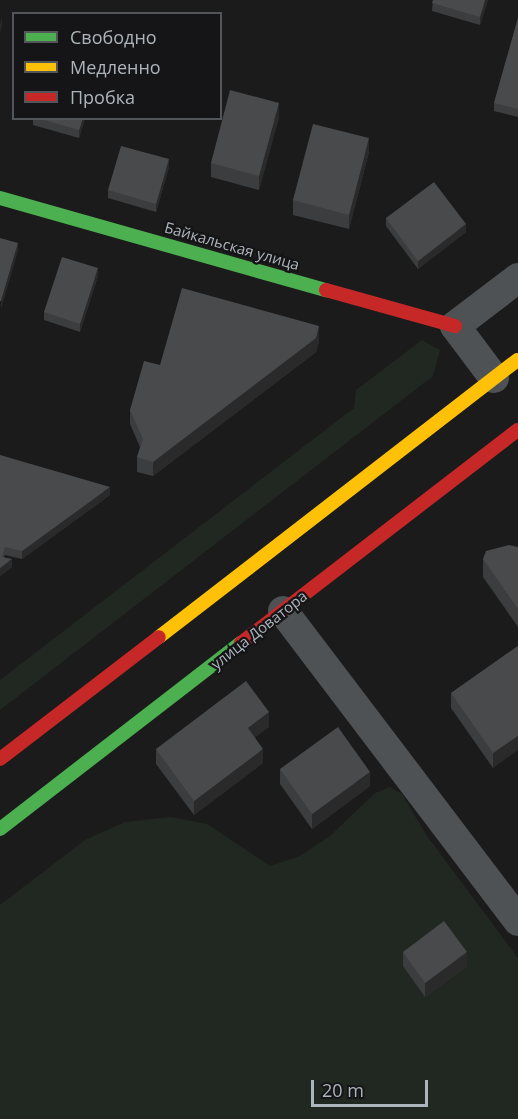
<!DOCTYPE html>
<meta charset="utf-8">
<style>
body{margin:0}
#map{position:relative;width:518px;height:1119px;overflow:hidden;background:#1b1b1b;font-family:"Open Sans",sans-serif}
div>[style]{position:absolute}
.green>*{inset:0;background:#212821}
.street>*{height:30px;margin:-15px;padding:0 15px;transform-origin:15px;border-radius:15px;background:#4f5254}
.fast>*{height:14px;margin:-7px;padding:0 7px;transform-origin:7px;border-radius:7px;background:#4caf50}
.slow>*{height:14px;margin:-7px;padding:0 7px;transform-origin:7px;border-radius:7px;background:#ffc107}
.jam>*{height:14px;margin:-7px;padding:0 7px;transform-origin:7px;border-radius:7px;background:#c62828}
.wall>*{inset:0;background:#3c3d3e}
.shaded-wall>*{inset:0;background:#2a2a2b}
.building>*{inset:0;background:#494a4c}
span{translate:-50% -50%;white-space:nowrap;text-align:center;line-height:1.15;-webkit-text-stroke:4.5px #151517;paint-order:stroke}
.street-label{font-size:15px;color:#adb5bc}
.legend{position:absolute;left:12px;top:12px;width:210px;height:108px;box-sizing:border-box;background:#151517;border:2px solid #525559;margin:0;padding:8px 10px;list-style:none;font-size:18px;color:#adb5bc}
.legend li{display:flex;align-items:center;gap:12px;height:30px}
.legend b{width:30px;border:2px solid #525559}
.scale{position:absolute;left:311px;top:1080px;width:117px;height:27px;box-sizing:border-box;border:3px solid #adb5bc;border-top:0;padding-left:8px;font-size:18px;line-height:21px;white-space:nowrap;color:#adb5bc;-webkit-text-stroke:4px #151517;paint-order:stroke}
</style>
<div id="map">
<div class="green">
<div style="clip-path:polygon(422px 340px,440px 350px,433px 376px,0 710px,0 680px,354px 408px,356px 390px)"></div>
<div style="clip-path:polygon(390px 787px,402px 794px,427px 836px,518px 958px,518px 1119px,0 1119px,0 905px,85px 840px,125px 822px,171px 817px,207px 824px,270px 866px,300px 856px,330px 836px,375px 793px)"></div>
</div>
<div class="street">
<div style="left:494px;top:378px;width:65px;rotate:-126.9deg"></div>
<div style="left:455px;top:326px;width:79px;rotate:-37.3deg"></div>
<div style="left:283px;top:611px;width:389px;rotate:52.8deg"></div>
</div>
<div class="fast">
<div style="left:0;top:198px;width:339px;rotate:15.8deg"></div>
<div style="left:0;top:829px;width:304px;rotate:-37.7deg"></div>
</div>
<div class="slow">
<div style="left:159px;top:637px;width:453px;rotate:-37.7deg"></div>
</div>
<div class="jam">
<div style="left:326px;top:290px;width:134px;rotate:15.6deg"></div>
<div style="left:241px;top:643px;width:349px;rotate:-37.6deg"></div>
<div style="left:0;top:759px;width:200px;rotate:-37.5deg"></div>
</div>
<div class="wall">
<div style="clip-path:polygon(433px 0,488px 0,480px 25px,432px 11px)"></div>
<div style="clip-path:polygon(518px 18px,518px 117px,494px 111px,494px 103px)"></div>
<div style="clip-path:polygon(279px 117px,259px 190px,211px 177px,211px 163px)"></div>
<div style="clip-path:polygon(33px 118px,85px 118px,79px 138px,33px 125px)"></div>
<div style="clip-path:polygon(369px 152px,349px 229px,293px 215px,293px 200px)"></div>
<div style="clip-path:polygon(169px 167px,156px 212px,108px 198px,108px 190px)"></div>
<div style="clip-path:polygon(386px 218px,466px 232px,418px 269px,386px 226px)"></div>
<div style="clip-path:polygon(98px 276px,80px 332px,44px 320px,44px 312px)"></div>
<div style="clip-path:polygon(319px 341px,316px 352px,153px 476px,137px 472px,137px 457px,140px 447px,130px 424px,130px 410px,160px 365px)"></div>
<div style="clip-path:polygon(0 455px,110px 495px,22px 559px,5px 555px,4px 557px,12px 567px,0 576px)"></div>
<div style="clip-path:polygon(518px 547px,518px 627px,483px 577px,483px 559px)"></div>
<div style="clip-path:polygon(518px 646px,493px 768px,451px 708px,451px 693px)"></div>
<div style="clip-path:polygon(269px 727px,255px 737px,263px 763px,194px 815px,156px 764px,156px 749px)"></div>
<div style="clip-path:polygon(280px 769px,370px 786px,312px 829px,280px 784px)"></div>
<div style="clip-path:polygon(403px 952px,467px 966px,425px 997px,403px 966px)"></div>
</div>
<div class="shaded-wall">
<div style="clip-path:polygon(485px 0,488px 0,480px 25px,480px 17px)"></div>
<div style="clip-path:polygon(2px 17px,2px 25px,0 33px,0 25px)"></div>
<div style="clip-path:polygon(279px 103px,279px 117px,259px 190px,259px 176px)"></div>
<div style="clip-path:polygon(83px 118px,85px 118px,79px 138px,79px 130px)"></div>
<div style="clip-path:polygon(369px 138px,369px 152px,349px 229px,349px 215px)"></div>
<div style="clip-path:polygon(169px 159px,169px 167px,156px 212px,156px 204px)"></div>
<div style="clip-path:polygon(466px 224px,466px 232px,418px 269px,418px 261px)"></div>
<div style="clip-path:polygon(18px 243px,18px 251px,1px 309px,1px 301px)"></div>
<div style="clip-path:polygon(98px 268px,98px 276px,80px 332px,80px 324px)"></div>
<div style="clip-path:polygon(319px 326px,319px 341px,316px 352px,153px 476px,153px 462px)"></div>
<div style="clip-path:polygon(110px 487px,110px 495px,22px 559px,22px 551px)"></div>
<div style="clip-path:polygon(12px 559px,12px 567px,0 576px,0 568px)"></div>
<div style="clip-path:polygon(269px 712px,269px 727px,248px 742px,248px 728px)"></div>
<div style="clip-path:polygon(518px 736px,518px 750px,493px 768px,493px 753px)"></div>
<div style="clip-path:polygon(263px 749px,263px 763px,194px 815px,194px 801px)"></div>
<div style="clip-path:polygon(370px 772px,370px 786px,312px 829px,312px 814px)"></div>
<div style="clip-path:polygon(467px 952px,467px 966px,425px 997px,425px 983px)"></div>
</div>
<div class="building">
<div style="clip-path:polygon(433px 0,485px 0,480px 17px,432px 3px)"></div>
<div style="clip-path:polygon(518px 18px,518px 109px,494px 103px)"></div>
<div style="clip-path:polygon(230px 90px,279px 103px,259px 176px,211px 163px)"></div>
<div style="clip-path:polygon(37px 118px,83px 118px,79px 130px)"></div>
<div style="clip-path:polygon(313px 124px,369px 138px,349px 215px,293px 200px)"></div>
<div style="clip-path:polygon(121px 146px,169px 159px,156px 204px,108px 190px)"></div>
<div style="clip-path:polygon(434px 182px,466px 224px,418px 261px,386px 218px)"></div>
<div style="clip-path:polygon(0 238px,18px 243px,1px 301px,0 301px)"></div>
<div style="clip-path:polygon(62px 257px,98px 268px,80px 324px,44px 312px)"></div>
<div style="clip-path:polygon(182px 288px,319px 326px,316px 338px,153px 462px,137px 457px,143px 439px,130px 410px,144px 361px,160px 365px)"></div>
<div style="clip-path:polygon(0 455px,110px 487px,22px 551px,5px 547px,2px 557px,12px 559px,0 568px)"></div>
<div style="clip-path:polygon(509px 545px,518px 547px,518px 609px,483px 559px,486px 551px)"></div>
<div style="clip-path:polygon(518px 646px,518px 736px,493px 753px,451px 693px)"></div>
<div style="clip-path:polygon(246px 681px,269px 712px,248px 728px,263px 749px,194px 801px,156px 749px)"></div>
<div style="clip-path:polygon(338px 727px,370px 772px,312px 814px,280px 769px)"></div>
<div style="clip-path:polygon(444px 921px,467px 952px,425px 983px,403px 952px)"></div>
</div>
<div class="street-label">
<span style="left:232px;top:246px;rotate:16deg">Байкальская улица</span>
<span style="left:259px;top:630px;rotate:-38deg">улица Доватора</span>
</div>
<ul class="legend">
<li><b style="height:8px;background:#4caf50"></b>Свободно</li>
<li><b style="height:8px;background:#ffc107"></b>Медленно</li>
<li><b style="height:8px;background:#c62828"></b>Пробка</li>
</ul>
<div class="scale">20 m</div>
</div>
